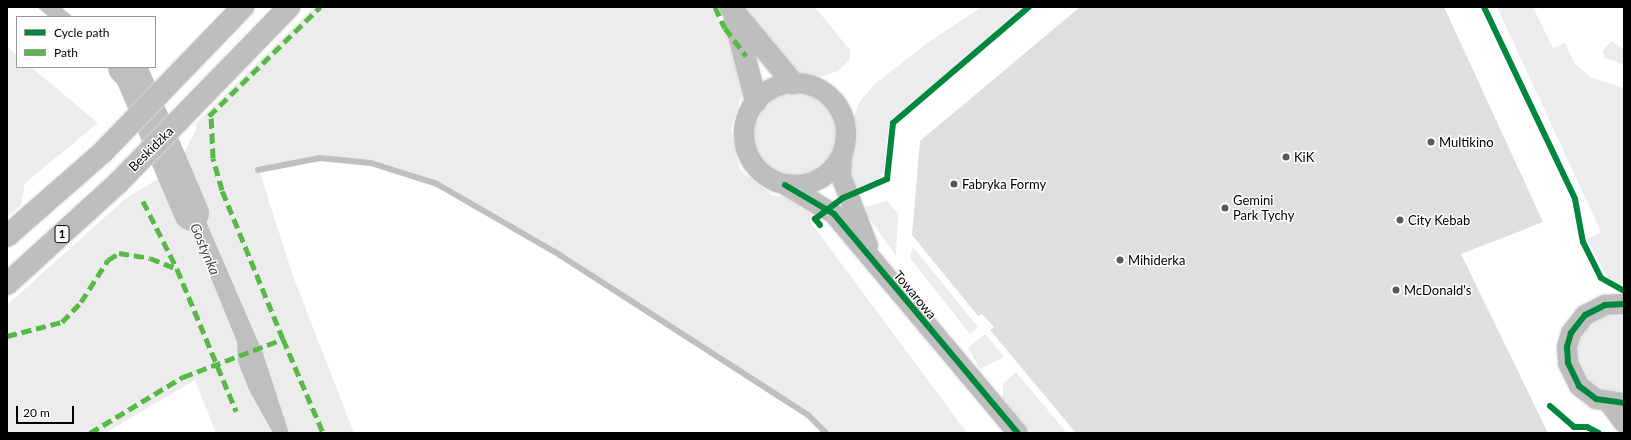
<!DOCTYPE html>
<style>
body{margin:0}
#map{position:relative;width:1631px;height:440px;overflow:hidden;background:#fff;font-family:Lato,sans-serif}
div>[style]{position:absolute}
.green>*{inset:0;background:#ececec}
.round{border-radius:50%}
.water>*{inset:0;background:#bfbfbf}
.stream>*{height:6px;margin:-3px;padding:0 3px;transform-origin:3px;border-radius:3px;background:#bfbfbf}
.river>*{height:35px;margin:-17.5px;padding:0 17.5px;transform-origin:17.5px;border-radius:17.5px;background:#bfbfbf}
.building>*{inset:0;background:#dfdfdf}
.roads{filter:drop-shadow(0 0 1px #dbdbdb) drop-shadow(0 0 1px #dbdbdb)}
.street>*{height:20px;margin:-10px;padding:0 10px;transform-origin:10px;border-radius:10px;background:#bebebe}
.street>.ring{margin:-10px;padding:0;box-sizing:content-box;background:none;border:20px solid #bebebe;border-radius:50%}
.primary>*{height:22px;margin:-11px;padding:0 11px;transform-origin:11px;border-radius:11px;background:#bebebe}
.quiet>*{height:5px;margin-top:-2.5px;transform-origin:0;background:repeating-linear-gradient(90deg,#58b947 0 10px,transparent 0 15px)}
.cycleway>*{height:6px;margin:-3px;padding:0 3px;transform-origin:3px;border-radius:3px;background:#00873e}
.dots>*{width:11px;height:11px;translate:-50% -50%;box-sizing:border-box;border:2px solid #fff;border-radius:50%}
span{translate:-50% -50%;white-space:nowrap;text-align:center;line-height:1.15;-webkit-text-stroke:3px #fff;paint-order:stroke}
.shield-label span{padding:1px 3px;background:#fff;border:1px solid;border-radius:3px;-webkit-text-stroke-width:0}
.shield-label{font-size:12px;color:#000;font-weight:700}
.poi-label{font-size:13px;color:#000}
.left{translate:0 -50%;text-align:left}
.street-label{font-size:13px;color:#000}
.water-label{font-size:14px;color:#444;font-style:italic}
.frame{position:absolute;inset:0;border:8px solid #000;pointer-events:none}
.legend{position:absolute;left:16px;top:16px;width:140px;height:52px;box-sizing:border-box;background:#fff;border:1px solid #999;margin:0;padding:5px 7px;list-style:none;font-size:12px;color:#000}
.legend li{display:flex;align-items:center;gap:8px;height:20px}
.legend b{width:20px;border:1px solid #999}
.scale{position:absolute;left:16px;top:406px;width:58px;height:18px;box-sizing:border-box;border:2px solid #000;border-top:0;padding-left:5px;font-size:12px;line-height:14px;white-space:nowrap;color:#000;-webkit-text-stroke:3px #fff;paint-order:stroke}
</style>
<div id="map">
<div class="green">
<div style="clip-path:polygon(314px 7px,713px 7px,733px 46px,743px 89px,731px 129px,740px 170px,772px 195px,800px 200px,818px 212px,809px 220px,967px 433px,826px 433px,808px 415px,612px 289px,437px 184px,371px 163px,320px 158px,259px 170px,293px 276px,354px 433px,289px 433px,263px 353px,180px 161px,197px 127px,195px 124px)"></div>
<div style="clip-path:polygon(742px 7px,815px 7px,850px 50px,850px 60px,838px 71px,820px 77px,793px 71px)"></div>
<div style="clip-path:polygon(982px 7px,1025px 7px,894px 118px,889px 124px,884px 172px,876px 181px,853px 190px,848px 167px,855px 135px,854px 116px,860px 101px,875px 84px,930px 41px)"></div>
<div style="clip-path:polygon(1497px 7px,1533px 7px,1553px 48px,1565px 43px,1575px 64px,1590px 77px,1624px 88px,1624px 286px,1608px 278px,1587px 239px,1601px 232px)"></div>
<div style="clip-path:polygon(1611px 41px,1624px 49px,1624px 65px,1604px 57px,1603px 51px)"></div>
<div style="clip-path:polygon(7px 47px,17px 55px,17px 67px,31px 67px,98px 123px,25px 183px,21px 205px,7px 217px)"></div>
<div class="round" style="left:750px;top:92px;width:86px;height:86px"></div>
<div style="clip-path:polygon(168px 173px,237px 342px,238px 362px,273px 433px,216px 433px,195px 380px,105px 433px,7px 433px,7px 305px,126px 198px)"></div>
<div style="clip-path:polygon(887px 201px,898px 214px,896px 256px,862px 208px)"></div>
<div style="clip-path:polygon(913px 247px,978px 327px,970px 334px,910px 258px)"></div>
<div style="clip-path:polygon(1605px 316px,1624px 316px,1624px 391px,1604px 391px,1593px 385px,1578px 366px,1576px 353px,1584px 330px)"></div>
<div style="clip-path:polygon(985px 334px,1004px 357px,980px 369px,968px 348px)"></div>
<div style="clip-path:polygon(1016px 372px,1067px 433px,1031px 433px,1003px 400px,1003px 384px)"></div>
</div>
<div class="water">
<div style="clip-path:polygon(37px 7px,61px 7px,73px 17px,49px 17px)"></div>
<div style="clip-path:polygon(109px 67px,134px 67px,141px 73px,129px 83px)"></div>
<div style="clip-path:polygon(180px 161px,263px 353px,289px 433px,273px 433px,249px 390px,238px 362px,237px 342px,168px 173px)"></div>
</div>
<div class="stream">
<div style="left:258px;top:170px;width:63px;rotate:-11deg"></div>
<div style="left:320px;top:158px;width:51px;rotate:5.6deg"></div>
<div style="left:371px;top:163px;width:69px;rotate:17.7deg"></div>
<div style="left:437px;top:184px;width:136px;rotate:30deg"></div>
<div style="left:555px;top:252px;width:301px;rotate:32.8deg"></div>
<div style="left:808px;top:415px;width:25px;rotate:45deg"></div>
</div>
<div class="river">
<div style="left:125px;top:67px;width:8px;rotate:40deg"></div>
<div style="left:131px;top:72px;width:153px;rotate:66.9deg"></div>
</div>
<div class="building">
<div style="clip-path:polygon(1080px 7px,1444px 7px,1543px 222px,1461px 254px,1548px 433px,1076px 433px,990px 330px,994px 327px,982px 314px,978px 316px,912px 235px,920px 141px)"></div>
</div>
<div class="roads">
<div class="street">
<div class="ring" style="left:744px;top:83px;width:82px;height:82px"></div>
<div style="left:842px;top:156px;width:20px;rotate:93deg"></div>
<div style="left:841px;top:176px;width:75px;rotate:68.9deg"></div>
<div style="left:785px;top:185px;width:57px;rotate:30.6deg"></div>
<div style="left:834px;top:214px;width:286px;rotate:50deg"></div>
<div style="left:1624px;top:304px;width:19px;rotate:177deg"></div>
<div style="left:1605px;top:305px;width:22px;rotate:153deg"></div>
<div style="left:1585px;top:315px;width:23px;rotate:128deg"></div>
<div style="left:1571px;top:333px;width:15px;rotate:106deg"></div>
<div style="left:1567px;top:347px;width:16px;rotate:86deg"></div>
<div style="left:1568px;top:363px;width:25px;rotate:64deg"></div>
<div style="left:1579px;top:386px;width:21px;rotate:37deg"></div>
<div style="left:1596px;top:399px;width:28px;rotate:8deg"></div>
<div style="left:1609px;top:403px;width:25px;rotate:53deg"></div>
</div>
<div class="primary">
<div style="left:730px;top:7px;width:99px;rotate:50.3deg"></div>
<div style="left:735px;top:20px;width:84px;rotate:75.5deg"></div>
<div style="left:7px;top:236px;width:128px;rotate:-41.2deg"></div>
<div style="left:103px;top:152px;width:202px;rotate:-46deg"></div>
<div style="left:7px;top:284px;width:149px;rotate:-42.3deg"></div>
<div style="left:117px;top:184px;width:247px;rotate:-45.8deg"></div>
</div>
</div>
<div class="quiet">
<div style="left:715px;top:7px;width:23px;rotate:65deg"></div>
<div style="left:725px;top:28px;width:35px;rotate:53deg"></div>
<div style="left:209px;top:116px;width:156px;rotate:-44.5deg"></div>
<div style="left:143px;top:201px;width:76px;rotate:63.4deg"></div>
<div style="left:177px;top:269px;width:154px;rotate:67.4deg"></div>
<div style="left:7px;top:336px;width:57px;rotate:-14.3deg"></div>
<div style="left:62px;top:322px;width:28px;rotate:-46deg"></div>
<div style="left:81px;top:302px;width:50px;rotate:-57.3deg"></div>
<div style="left:108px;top:260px;width:13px;rotate:-32deg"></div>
<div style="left:119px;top:253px;width:31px;rotate:9deg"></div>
<div style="left:150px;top:258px;width:29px;rotate:22deg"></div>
<div style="left:283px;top:339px;width:102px;rotate:66.9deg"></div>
<div style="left:90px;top:433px;width:109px;rotate:-31.1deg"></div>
<div style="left:183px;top:377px;width:107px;rotate:-20.8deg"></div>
<div style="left:283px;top:339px;width:161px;rotate:-112.3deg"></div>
<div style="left:222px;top:190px;width:33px;rotate:-106deg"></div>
<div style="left:213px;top:158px;width:44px;rotate:-92.6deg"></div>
</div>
<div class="cycleway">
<div style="left:1484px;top:7px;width:212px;rotate:64.6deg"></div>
<div style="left:1575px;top:199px;width:44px;rotate:79.5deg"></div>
<div style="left:1583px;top:242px;width:40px;rotate:63.4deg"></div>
<div style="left:1601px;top:278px;width:26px;rotate:29deg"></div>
<div style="left:785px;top:185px;width:57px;rotate:30.6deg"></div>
<div style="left:834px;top:214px;width:286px;rotate:50deg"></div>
<div style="left:820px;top:225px;width:8px;rotate:-130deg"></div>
<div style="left:815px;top:219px;width:35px;rotate:-37deg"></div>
<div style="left:843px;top:198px;width:48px;rotate:-23.4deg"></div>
<div style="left:887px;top:179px;width:56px;rotate:-83.9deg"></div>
<div style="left:893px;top:123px;width:179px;rotate:-40.5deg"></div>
<div style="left:1624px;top:304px;width:19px;rotate:177deg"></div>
<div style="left:1605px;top:305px;width:22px;rotate:153deg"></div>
<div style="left:1585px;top:315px;width:23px;rotate:128deg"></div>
<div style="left:1571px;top:333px;width:15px;rotate:106deg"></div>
<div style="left:1567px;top:347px;width:16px;rotate:86deg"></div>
<div style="left:1568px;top:363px;width:25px;rotate:64deg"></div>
<div style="left:1579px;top:386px;width:21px;rotate:37deg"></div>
<div style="left:1596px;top:399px;width:28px;rotate:8deg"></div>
<div style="left:1550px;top:406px;width:32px;rotate:41deg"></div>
<div style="left:1574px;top:427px;width:13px"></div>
<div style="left:1587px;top:427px;width:13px;rotate:27deg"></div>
</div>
<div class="dots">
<div style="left:1431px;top:142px;background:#595959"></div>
<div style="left:1286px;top:157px;background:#595959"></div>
<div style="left:954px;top:184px;background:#595959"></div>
<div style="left:1225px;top:208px;background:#595959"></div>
<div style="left:1400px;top:220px;background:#595959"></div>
<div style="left:1120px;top:260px;background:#595959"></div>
<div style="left:1396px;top:290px;background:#595959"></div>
</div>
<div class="shield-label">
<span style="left:62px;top:234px">1</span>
</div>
<div class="poi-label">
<span class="left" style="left:1439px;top:142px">Multikino</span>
<span class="left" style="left:1294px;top:157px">KiK</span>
<span class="left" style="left:962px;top:184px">Fabryka Formy</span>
<span class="left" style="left:1233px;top:208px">Gemini<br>Park Tychy</span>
<span class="left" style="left:1408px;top:220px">City Kebab</span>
<span class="left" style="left:1128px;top:260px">Mihiderka</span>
<span class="left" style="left:1404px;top:290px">McDonald's</span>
</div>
<div class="street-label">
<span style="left:151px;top:149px;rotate:-45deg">Beskidzka</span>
<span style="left:915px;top:295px;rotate:50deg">Towarowa</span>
</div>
<div class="water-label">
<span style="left:205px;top:249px;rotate:67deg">Gostynka</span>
</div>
<div class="frame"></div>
<ul class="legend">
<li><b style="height:5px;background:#00873e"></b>Cycle path</li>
<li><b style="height:5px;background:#58b947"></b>Path</li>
</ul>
<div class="scale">20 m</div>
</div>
